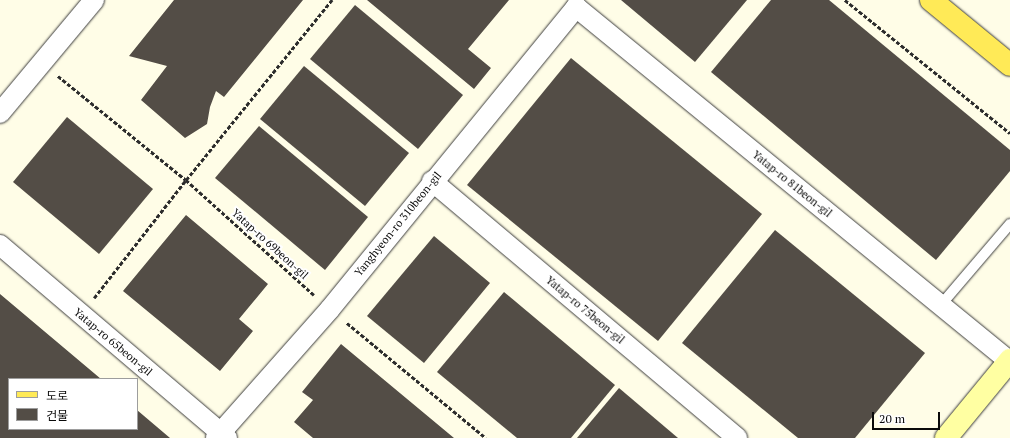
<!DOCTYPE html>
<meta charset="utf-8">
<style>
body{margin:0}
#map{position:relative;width:1010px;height:438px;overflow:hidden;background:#fffde7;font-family:"PT Serif","Noto Sans KR",serif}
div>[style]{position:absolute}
.building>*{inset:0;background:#534d46}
.path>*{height:2.5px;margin-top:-1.25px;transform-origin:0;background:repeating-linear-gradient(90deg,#2c2c2c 0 4px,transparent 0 6px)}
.roads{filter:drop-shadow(0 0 1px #3d3d3d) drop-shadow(0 0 1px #3d3d3d)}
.lane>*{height:10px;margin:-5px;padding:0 5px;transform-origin:5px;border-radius:5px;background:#fff}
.street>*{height:20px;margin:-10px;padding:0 10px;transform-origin:10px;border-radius:10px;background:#fff}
.secondary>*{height:22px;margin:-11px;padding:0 11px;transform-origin:11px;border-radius:11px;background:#ffffa2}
.primary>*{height:22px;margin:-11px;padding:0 11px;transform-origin:11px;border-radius:11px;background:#ffea57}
span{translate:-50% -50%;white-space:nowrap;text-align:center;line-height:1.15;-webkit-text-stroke:4px #fff;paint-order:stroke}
.street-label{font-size:11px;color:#0a0a0a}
.legend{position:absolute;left:8px;top:378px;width:130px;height:52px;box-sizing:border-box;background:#fff;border:1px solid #9d9d9d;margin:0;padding:5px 7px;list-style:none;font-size:12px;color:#0a0a0a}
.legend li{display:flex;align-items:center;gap:8px;height:20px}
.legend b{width:20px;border:1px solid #9d9d9d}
.scale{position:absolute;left:872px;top:412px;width:68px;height:18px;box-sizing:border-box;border:2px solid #0a0a0a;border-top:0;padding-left:5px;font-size:12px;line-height:14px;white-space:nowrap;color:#0a0a0a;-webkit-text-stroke:3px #fff;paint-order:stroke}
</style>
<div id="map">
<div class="building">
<div style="clip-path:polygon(174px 0,303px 0,224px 97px,216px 91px,210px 107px,207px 124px,185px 138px,141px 100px,167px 66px,129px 56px)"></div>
<div style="clip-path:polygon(367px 0,509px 0,468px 49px,491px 68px,474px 89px)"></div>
<div style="clip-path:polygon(621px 0,747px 0,695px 62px)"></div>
<div style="clip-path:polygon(771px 0,829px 0,1010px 150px,1010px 171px,936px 260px,711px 72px)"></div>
<div style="clip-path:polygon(355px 5px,463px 95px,418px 149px,310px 59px)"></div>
<div style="clip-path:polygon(571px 58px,762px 214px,658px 341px,467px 185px)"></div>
<div style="clip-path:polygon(304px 66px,409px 153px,365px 206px,260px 119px)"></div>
<div style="clip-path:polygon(67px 117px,153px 189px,99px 254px,13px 182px)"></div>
<div style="clip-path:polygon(259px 126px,368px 217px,325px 270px,215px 178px)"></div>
<div style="clip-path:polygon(186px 215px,268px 284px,239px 319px,253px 331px,220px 371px,123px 291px)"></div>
<div style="clip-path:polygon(775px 230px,925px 353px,855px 438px,798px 438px,682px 343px)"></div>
<div style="clip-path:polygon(434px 236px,490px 283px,424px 363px,367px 316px)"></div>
<div style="clip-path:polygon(504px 292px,615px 385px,571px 438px,517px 438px,437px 372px)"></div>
<div style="clip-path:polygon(0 294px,101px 379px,9px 379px,9px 429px,137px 429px,137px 410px,170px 438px,0 438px)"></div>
<div style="clip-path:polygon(341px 344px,454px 438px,313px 438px,294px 422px,313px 400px,302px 392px)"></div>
<div style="clip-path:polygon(619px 388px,678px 438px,577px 438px)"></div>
</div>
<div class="path">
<div style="left:845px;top:0;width:212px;rotate:38.9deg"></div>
<div style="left:58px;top:76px;width:165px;rotate:39.1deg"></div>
<div style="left:186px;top:180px;width:172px;rotate:41.9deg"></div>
<div style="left:94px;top:298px;width:150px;rotate:-52.1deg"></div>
<div style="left:186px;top:180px;width:232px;rotate:-51deg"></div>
<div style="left:347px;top:323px;width:180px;rotate:39.6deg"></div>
</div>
<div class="roads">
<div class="lane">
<div style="left:940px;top:306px;width:108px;rotate:-49.5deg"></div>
</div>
<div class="street">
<div style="left:0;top:113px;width:147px;rotate:-50.2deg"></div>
<div style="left:432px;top:181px;width:399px;rotate:40.1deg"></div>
<div style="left:0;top:245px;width:298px;rotate:40.4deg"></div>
<div style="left:216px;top:438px;width:172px;rotate:-48.5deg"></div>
<div style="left:330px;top:309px;width:390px;rotate:-50.8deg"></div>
<div style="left:576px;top:7px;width:559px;rotate:39.27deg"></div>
</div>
<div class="secondary">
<div style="left:946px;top:438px;width:101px;rotate:-50.6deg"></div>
</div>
<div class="primary">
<div style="left:931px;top:0;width:102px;rotate:39.4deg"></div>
</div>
</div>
<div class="street-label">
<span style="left:792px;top:184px;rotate:39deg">Yatap-ro 81beon-gil</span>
<span style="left:398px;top:224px;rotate:-51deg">Yanghyeon-ro 310beon-gil</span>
<span style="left:270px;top:244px;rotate:42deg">Yatap-ro 69beon-gil</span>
<span style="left:585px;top:310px;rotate:40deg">Yatap-ro 75beon-gil</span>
<span style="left:113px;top:342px;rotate:40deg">Yatap-ro 65beon-gil</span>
</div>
<ul class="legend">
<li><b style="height:5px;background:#ffea57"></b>도로</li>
<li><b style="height:11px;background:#534d46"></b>건물</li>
</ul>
<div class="scale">20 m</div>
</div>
